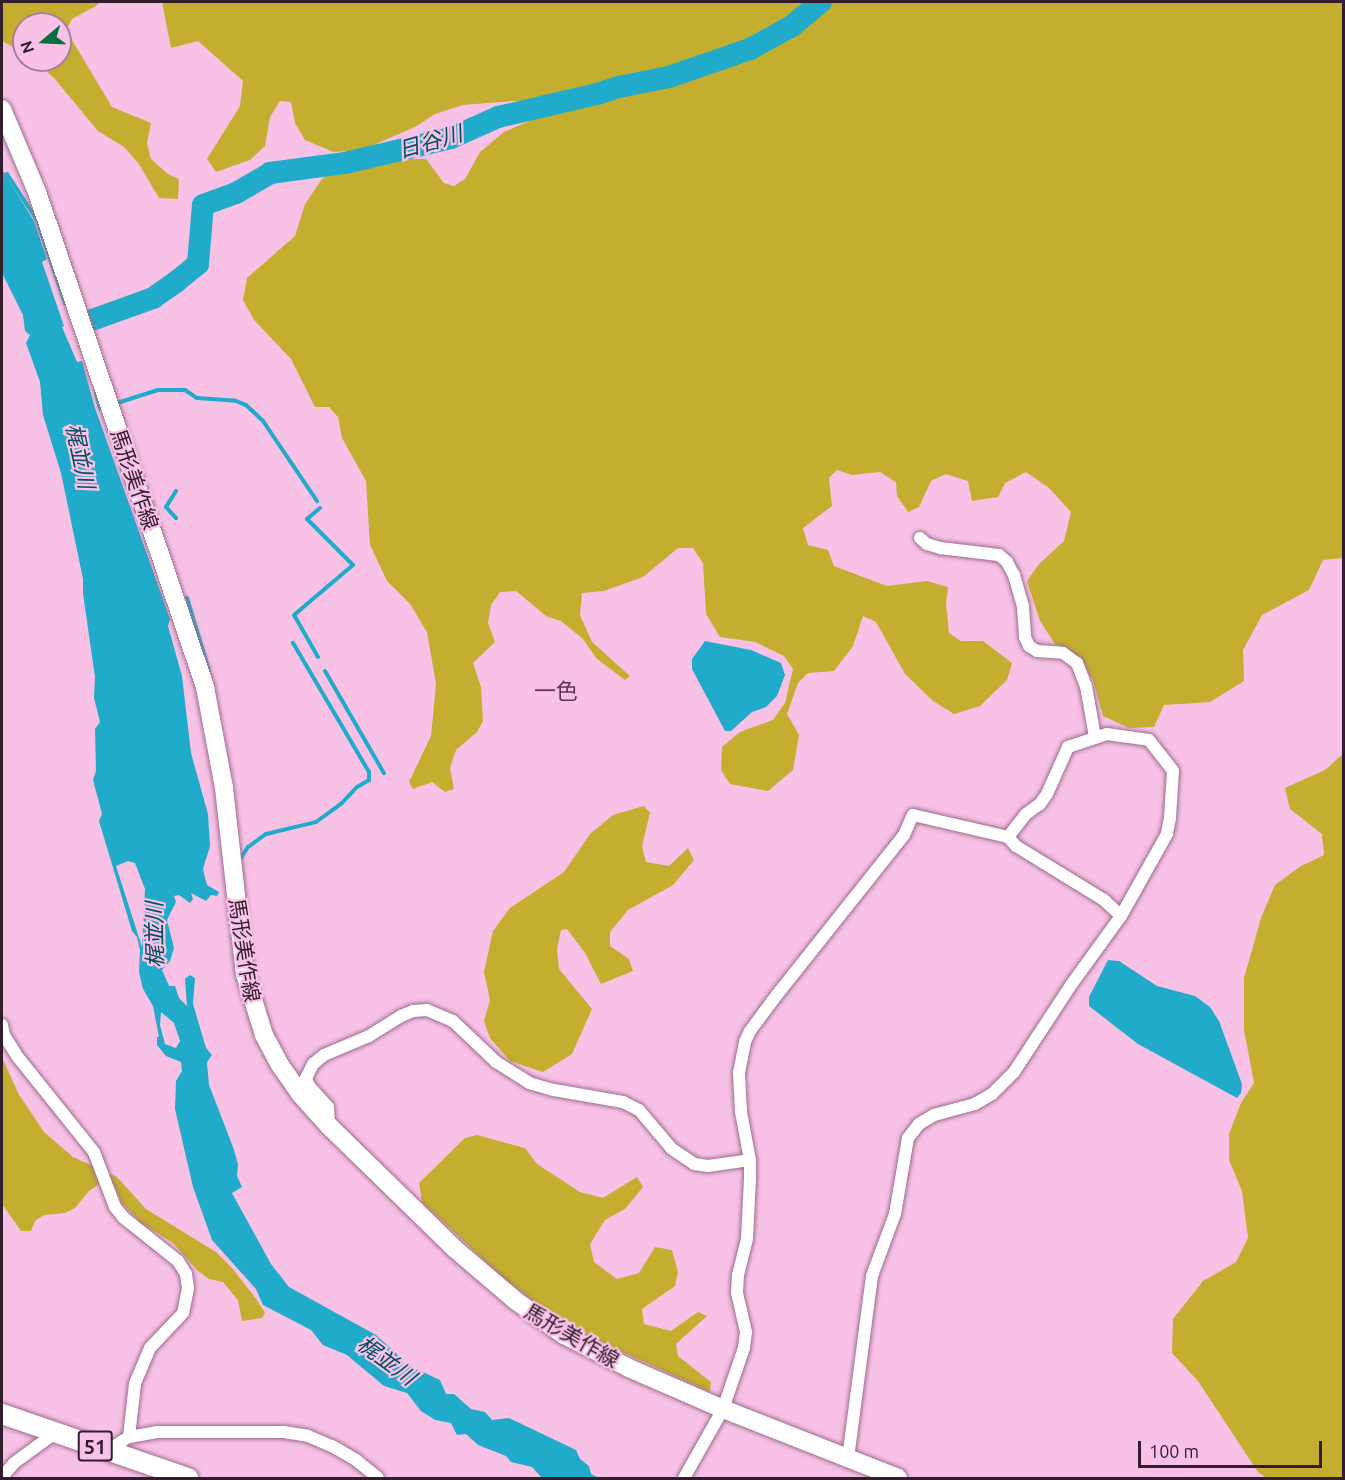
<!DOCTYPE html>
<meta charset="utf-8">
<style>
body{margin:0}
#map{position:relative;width:1345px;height:1480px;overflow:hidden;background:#f8c2e6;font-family:Ubuntu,"Noto Sans JP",sans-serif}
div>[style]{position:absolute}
.green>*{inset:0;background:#c4ae2f}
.water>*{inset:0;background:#20abcb}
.stream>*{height:4px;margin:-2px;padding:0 2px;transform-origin:2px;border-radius:2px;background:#20abcb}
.river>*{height:22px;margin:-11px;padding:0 11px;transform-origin:11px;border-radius:11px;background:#20abcb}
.roads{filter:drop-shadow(0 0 2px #9d6c8d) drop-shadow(0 0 2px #9d6c8d)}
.minor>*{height:12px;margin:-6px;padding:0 6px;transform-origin:6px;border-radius:6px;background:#fff}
.secondary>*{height:18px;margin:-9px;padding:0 9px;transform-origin:9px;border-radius:9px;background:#fff}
.primary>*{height:20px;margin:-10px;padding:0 10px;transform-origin:10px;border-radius:10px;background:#fff}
span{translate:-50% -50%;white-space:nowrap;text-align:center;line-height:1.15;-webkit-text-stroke:4.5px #f8c2e6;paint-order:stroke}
.shield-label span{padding:2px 4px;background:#f8c2e6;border:2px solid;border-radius:4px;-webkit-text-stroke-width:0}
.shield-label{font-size:20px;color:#311d2b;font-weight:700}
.street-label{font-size:21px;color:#311d2b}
.water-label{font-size:22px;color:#004e5f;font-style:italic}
.neighbourhood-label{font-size:22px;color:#5f3352}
.frame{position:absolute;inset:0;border:3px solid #311d2b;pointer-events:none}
.north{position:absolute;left:12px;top:12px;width:60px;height:60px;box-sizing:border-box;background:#f8c2e6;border:2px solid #a8809b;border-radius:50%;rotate:251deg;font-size:16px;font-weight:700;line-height:24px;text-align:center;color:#311d2b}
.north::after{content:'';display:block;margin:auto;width:21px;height:27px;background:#066f46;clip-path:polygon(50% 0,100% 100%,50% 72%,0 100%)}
.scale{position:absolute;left:1138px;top:1441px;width:184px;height:27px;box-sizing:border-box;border:3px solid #311d2b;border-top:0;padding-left:8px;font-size:18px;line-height:21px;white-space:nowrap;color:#311d2b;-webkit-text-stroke:4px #f8c2e6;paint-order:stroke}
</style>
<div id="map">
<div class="green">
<div style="clip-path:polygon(2px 2px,100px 2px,96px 6px,72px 19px,66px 30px,112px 107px,151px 123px,147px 143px,151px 159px,168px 174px,179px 179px,178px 199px,159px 198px,139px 164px,124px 147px,98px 131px,54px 78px,33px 60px,60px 60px,60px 24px,24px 24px,24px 53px,2px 41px)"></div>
<div style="clip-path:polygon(162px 2px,1343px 2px,1343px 558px,1323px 560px,1309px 590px,1262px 615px,1243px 650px,1244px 681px,1210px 702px,1164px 705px,1154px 727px,1129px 728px,1103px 716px,1093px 680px,1079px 657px,1055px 644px,1040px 621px,1027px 581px,1039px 564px,1064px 541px,1071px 512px,1049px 488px,1026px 472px,1005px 483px,998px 497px,972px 501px,968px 481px,946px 474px,931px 481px,919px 507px,908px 512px,897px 496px,896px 482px,880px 472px,852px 475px,837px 470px,829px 478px,832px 506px,803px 528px,808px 545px,828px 550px,834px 566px,887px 586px,927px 581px,948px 587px,946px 604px,949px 633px,961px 641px,983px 641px,1012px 663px,1007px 680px,980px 706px,954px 714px,933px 701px,905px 674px,876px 622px,863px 616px,853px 646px,834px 671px,808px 673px,798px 683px,787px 714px,799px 735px,793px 770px,768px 791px,730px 784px,721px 770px,722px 747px,740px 732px,773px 720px,785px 703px,793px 669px,784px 656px,755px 642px,720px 637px,706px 614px,703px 563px,693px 548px,678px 548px,643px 577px,604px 591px,582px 593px,580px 615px,592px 642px,630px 676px,625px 680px,597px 659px,583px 639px,561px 621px,546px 616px,516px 591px,500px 592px,491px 605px,488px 623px,495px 642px,473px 663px,481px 687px,483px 721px,477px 732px,456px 750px,450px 768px,454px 789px,445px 792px,432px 782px,413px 789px,409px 782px,431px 736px,436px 684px,427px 632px,410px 604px,387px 581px,370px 545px,366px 481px,342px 438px,338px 417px,329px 407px,315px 407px,291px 359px,254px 320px,243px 300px,247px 278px,295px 236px,305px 204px,322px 179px,335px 170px,396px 159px,426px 159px,444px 183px,454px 186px,465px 179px,480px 152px,504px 132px,534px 119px,538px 104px,514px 101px,463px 105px,435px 114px,415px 127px,362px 150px,333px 152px,305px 140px,295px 123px,291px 102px,280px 101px,270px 117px,265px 146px,250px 160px,216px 172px,207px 159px,240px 106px,243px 81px,198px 41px,171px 48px)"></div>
<div style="clip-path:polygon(1343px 754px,1343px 1478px,1266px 1478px,1258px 1472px,1198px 1381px,1172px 1353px,1173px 1319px,1203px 1281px,1236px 1262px,1248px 1238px,1242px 1191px,1229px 1160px,1229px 1134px,1241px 1103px,1254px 1083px,1244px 1030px,1244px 978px,1261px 918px,1275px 885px,1301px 866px,1324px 855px,1322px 834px,1290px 809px,1285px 788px,1325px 770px)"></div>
<div style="clip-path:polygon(644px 806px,650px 813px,642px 846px,646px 862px,669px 866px,688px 848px,694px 860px,673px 885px,628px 910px,610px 932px,610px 946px,629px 959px,633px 971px,601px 984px,585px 953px,567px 929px,561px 930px,557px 949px,559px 969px,592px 1009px,572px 1054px,543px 1072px,510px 1061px,490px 1038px,484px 1021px,490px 1000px,484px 972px,493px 931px,510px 908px,564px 872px,590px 834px,613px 815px)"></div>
<div style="clip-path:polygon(2px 1057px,18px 1093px,44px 1132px,73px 1157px,117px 1177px,146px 1209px,216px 1252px,232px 1268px,257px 1300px,265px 1313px,262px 1318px,242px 1321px,238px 1300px,223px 1282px,209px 1279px,198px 1271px,173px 1243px,140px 1222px,121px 1202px,115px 1187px,99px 1184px,89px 1191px,75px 1208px,65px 1213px,44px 1215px,35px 1221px,31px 1231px,21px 1231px,2px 1204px)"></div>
<div style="clip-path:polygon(477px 1135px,525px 1148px,537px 1164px,580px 1192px,603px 1198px,637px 1177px,643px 1187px,625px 1209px,605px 1220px,590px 1244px,594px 1262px,617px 1279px,639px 1273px,655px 1247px,672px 1250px,678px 1272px,675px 1286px,642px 1309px,644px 1324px,671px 1331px,698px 1312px,707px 1316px,676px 1344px,678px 1356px,711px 1382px,710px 1392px,567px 1327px,501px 1276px,422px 1202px,419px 1183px,465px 1138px)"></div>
</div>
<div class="water">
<div style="clip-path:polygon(evenodd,2px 169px,34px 221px,47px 259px,42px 262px,64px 326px,62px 327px,77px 362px,82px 361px,95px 408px,170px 619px,168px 626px,182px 676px,191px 753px,208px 814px,210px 846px,203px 869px,207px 885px,219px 892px,217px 896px,211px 895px,206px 901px,191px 893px,193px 899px,190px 903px,179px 895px,174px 896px,176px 902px,167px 920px,174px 948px,170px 961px,162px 970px,169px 986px,175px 986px,179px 998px,187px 1006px,185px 979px,190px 975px,195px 978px,193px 1004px,206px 1048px,212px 1055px,207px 1062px,209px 1085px,233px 1147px,238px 1164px,237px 1176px,242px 1187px,232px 1193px,271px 1264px,289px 1287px,376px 1335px,396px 1353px,403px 1363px,440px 1380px,446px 1394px,454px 1394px,471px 1409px,485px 1412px,492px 1420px,509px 1418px,576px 1450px,580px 1459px,589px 1466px,591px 1474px,599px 1478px,542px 1478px,532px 1467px,511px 1462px,506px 1456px,478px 1445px,466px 1434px,457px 1435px,451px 1423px,435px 1420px,421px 1411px,407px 1393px,384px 1386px,347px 1355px,323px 1345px,311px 1330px,263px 1305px,256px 1289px,212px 1240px,193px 1187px,175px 1109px,176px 1081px,182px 1071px,181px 1062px,166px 1056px,157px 1045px,157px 1037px,159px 1037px,153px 1006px,143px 989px,139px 972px,140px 950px,137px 937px,132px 931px,99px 821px,102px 814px,93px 780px,96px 771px,95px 729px,100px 722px,94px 698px,95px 677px,83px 594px,83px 579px,61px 473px,43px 415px,40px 382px,26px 343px,30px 335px,25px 331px,23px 315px,2px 273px,2px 169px,128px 861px,135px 863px,145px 889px,142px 947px,116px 866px,128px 861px,2px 169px,161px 1012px,174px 1023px,180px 1041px,176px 1048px,165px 1044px,160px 1025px,161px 1012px)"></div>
<div style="clip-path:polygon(705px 641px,751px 650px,781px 663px,785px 675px,777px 696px,766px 707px,752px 712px,731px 731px,725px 731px,692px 669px,692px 659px)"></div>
<div style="clip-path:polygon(1108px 960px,1119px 961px,1157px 986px,1195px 996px,1210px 1007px,1219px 1021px,1242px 1084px,1241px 1093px,1237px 1098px,1138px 1044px,1089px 1006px,1089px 997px)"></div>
</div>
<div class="stream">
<div style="left:7px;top:174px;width:55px;rotate:56.9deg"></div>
<div style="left:37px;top:220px;width:88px;rotate:71.4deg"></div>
<div style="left:96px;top:393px;width:16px;rotate:75deg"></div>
<div style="left:117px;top:403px;width:43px;rotate:-17.6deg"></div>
<div style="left:158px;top:390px;width:27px"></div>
<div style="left:185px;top:390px;width:14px;rotate:34deg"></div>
<div style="left:197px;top:398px;width:39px;rotate:4deg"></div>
<div style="left:236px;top:401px;width:11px;rotate:22deg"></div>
<div style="left:246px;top:405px;width:23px;rotate:43deg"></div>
<div style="left:263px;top:421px;width:97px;rotate:56deg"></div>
<div style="left:176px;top:491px;width:19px;rotate:122deg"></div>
<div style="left:166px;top:507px;width:15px;rotate:48deg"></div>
<div style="left:187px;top:598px;width:76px;rotate:73.2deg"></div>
<div style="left:318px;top:657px;width:48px;rotate:-119.7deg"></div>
<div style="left:294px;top:615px;width:77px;rotate:-40.3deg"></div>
<div style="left:353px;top:565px;width:65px;rotate:-135deg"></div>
<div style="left:307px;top:519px;width:17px;rotate:-40deg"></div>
<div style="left:325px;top:671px;width:118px;rotate:60deg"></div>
<div style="left:241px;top:858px;width:13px;rotate:-58deg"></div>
<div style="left:248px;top:847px;width:22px;rotate:-36deg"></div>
<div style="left:266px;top:834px;width:51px;rotate:-13.5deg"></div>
<div style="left:316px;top:822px;width:32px;rotate:-36deg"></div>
<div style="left:342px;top:803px;width:22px;rotate:-47deg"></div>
<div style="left:357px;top:787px;width:14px;rotate:-30deg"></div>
<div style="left:369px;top:780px;width:8px;rotate:-90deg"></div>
<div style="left:369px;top:772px;width:150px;rotate:-120.5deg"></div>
</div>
<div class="river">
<div style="left:92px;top:320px;width:65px;rotate:-19.8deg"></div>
<div style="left:153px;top:298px;width:29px;rotate:-35deg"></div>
<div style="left:177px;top:281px;width:27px;rotate:-39deg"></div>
<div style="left:198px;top:264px;width:59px;rotate:-85.2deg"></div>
<div style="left:203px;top:205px;width:35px;rotate:-20deg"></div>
<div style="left:236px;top:193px;width:39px;rotate:-30deg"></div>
<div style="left:270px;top:173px;width:76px;rotate:-7.6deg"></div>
<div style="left:345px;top:163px;width:109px;rotate:-13.3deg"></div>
<div style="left:451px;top:138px;width:51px;rotate:-24.1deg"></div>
<div style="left:498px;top:117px;width:102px;rotate:-13.1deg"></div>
<div style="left:597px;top:94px;width:23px;rotate:-18deg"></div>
<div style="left:619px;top:87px;width:51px;rotate:-11.3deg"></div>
<div style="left:669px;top:77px;width:86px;rotate:-19.1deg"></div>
<div style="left:750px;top:49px;width:48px;rotate:-28.7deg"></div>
<div style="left:792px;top:26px;width:38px;rotate:-40deg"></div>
</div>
<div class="roads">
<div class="minor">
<div style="left:920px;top:538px;width:9px;rotate:41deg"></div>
<div style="left:927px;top:544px;width:14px;rotate:17deg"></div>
<div style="left:940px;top:548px;width:59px;rotate:6.8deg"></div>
<div style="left:999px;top:555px;width:11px;rotate:41deg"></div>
<div style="left:1007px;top:562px;width:15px;rotate:62deg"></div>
<div style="left:1014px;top:575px;width:33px;rotate:74deg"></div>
<div style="left:1023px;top:607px;width:30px;rotate:86deg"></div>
<div style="left:1025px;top:637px;width:10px;rotate:66deg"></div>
<div style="left:1029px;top:646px;width:9px;rotate:32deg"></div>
<div style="left:1037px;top:651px;width:26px;rotate:4deg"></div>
<div style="left:1063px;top:653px;width:17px;rotate:36deg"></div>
<div style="left:1077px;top:663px;width:25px;rotate:69deg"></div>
<div style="left:1086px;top:686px;width:52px;rotate:80deg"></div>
<div style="left:1008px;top:837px;width:29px;rotate:-52deg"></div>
<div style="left:1026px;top:814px;width:17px;rotate:-36deg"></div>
<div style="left:1040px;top:804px;width:12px;rotate:-55deg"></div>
<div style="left:1047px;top:794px;width:51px;rotate:-65.9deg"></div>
<div style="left:1068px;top:747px;width:41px;rotate:-18.4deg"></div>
<div style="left:1107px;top:734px;width:42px;rotate:8.1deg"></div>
<div style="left:1149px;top:740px;width:39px;rotate:52deg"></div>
<div style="left:1173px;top:771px;width:47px;rotate:93.7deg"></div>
<div style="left:1170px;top:818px;width:16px;rotate:101deg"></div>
<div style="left:1167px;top:834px;width:94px;rotate:119.3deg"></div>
<div style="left:2px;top:1025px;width:10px;rotate:79deg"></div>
<div style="left:4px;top:1035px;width:25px;rotate:58deg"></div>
<div style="left:17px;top:1056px;width:123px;rotate:51.3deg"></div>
<div style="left:94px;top:1152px;width:59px;rotate:69.1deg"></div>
<div style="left:115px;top:1207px;width:14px;rotate:51deg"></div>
<div style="left:124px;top:1218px;width:69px;rotate:38.5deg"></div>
<div style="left:178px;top:1261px;width:15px;rotate:58deg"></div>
<div style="left:186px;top:1274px;width:14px;rotate:82deg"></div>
<div style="left:188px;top:1288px;width:25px;rotate:101deg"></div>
<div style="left:183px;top:1313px;width:48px;rotate:133.3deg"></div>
<div style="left:150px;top:1348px;width:39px;rotate:113deg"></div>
<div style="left:135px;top:1384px;width:53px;rotate:96.5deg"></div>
<div style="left:329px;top:1126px;width:19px;rotate:-93deg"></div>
<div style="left:328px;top:1107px;width:28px;rotate:-132deg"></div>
<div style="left:309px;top:1086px;width:9px;rotate:-111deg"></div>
<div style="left:306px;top:1078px;width:16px;rotate:-63deg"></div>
<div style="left:313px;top:1064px;width:14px;rotate:-39deg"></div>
<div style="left:324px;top:1055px;width:49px;rotate:-22.9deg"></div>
<div style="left:369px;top:1036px;width:38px;rotate:-32deg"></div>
<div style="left:401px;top:1016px;width:13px;rotate:-23deg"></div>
<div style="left:413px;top:1011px;width:14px;rotate:-4deg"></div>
<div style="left:427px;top:1010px;width:28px;rotate:23deg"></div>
<div style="left:453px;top:1021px;width:59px;rotate:43.6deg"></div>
<div style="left:496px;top:1062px;width:39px;rotate:32deg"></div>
<div style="left:529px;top:1083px;width:26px;rotate:16deg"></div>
<div style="left:554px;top:1090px;width:70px;rotate:9.9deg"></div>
<div style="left:623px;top:1102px;width:18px;rotate:27deg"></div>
<div style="left:639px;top:1110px;width:51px;rotate:49.8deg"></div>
<div style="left:672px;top:1149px;width:27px;rotate:34deg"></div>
<div style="left:694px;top:1164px;width:14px;rotate:8deg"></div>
<div style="left:708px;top:1166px;width:42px;rotate:-8.1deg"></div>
<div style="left:108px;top:1450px;width:25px;rotate:-32deg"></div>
<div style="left:129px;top:1437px;width:27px;rotate:-10deg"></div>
<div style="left:156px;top:1432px;width:128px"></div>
<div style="left:284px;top:1432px;width:24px;rotate:9deg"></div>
<div style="left:308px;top:1436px;width:26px;rotate:23deg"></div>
<div style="left:332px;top:1446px;width:28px;rotate:30deg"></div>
<div style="left:356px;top:1460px;width:28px;rotate:39deg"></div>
<div style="left:2px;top:1477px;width:18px;rotate:-49deg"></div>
<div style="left:14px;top:1463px;width:51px;rotate:-36.2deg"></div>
<div style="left:684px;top:1478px;width:79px;rotate:-60.5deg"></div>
<div style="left:723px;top:1409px;width:65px;rotate:-71deg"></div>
<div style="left:744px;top:1348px;width:16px;rotate:-83deg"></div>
<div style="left:746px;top:1332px;width:40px;rotate:-103deg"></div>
<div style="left:737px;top:1293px;width:18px;rotate:-87deg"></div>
<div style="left:738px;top:1275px;width:38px;rotate:-76deg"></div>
<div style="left:747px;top:1238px;width:59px;rotate:-87.1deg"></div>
<div style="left:750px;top:1179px;width:19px;rotate:-90deg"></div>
<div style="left:750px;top:1160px;width:49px;rotate:-100.6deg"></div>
<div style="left:741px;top:1112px;width:39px;rotate:-93deg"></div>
<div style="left:739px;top:1073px;width:32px;rotate:-79deg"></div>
<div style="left:745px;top:1042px;width:12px;rotate:-66deg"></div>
<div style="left:750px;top:1031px;width:44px;rotate:-53.4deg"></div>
<div style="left:776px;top:996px;width:206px;rotate:-51.5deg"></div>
<div style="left:904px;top:835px;width:22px;rotate:-66deg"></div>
<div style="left:913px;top:815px;width:98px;rotate:13deg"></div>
<div style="left:1008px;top:837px;width:12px;rotate:48deg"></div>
<div style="left:1016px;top:846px;width:103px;rotate:31.5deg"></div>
<div style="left:1104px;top:900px;width:23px;rotate:43deg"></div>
<div style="left:1121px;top:916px;width:85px;rotate:125.9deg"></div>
<div style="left:1071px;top:985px;width:104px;rotate:123.2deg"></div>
<div style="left:1014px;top:1072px;width:31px;rotate:135deg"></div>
<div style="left:992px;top:1094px;width:20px;rotate:150deg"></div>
<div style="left:975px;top:1104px;width:42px;rotate:165deg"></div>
<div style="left:934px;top:1115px;width:17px;rotate:149deg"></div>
<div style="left:919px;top:1124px;width:18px;rotate:128deg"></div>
<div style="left:908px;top:1138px;width:77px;rotate:99.7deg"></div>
<div style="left:895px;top:1214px;width:66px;rotate:110.4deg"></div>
<div style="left:872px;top:1276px;width:184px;rotate:97.5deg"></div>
</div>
<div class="secondary">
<div style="left:2px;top:109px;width:90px;rotate:67.1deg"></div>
<div style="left:37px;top:192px;width:523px;rotate:71.25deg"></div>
<div style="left:205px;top:687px;width:103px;rotate:79.3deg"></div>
<div style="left:224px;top:788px;width:187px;rotate:83.6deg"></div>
<div style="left:245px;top:974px;width:64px;rotate:72.7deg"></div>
<div style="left:264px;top:1035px;width:34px;rotate:62deg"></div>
<div style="left:280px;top:1065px;width:35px;rotate:55deg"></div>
<div style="left:300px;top:1094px;width:43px;rotate:47.8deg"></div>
<div style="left:329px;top:1126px;width:176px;rotate:44.3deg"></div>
<div style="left:455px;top:1249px;width:80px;rotate:40.4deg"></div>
<div style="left:516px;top:1301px;width:59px;rotate:35.3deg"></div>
<div style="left:564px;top:1335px;width:73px;rotate:26.9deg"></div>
<div style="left:629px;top:1368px;width:103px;rotate:23.6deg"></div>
<div style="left:723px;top:1409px;width:188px;rotate:21.5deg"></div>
</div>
<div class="primary">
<div style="left:2px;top:1414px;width:197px;rotate:19deg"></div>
</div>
</div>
<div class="shield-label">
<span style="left:95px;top:1446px">51</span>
</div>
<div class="street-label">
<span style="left:135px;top:479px;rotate:71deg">馬形美作線</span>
<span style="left:245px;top:950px;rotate:81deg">馬形美作線</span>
<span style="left:572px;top:1335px;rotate:30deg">馬形美作線</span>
</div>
<div class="water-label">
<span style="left:430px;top:141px;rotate:-16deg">日谷川</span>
<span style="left:81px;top:456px;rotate:78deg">梶並川</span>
<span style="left:154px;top:935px;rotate:-91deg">梶並川</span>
<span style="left:387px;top:1360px;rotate:36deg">梶並川</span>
</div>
<div class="neighbourhood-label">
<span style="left:556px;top:691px">一色</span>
</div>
<div class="frame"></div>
<div class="north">N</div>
<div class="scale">100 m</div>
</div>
